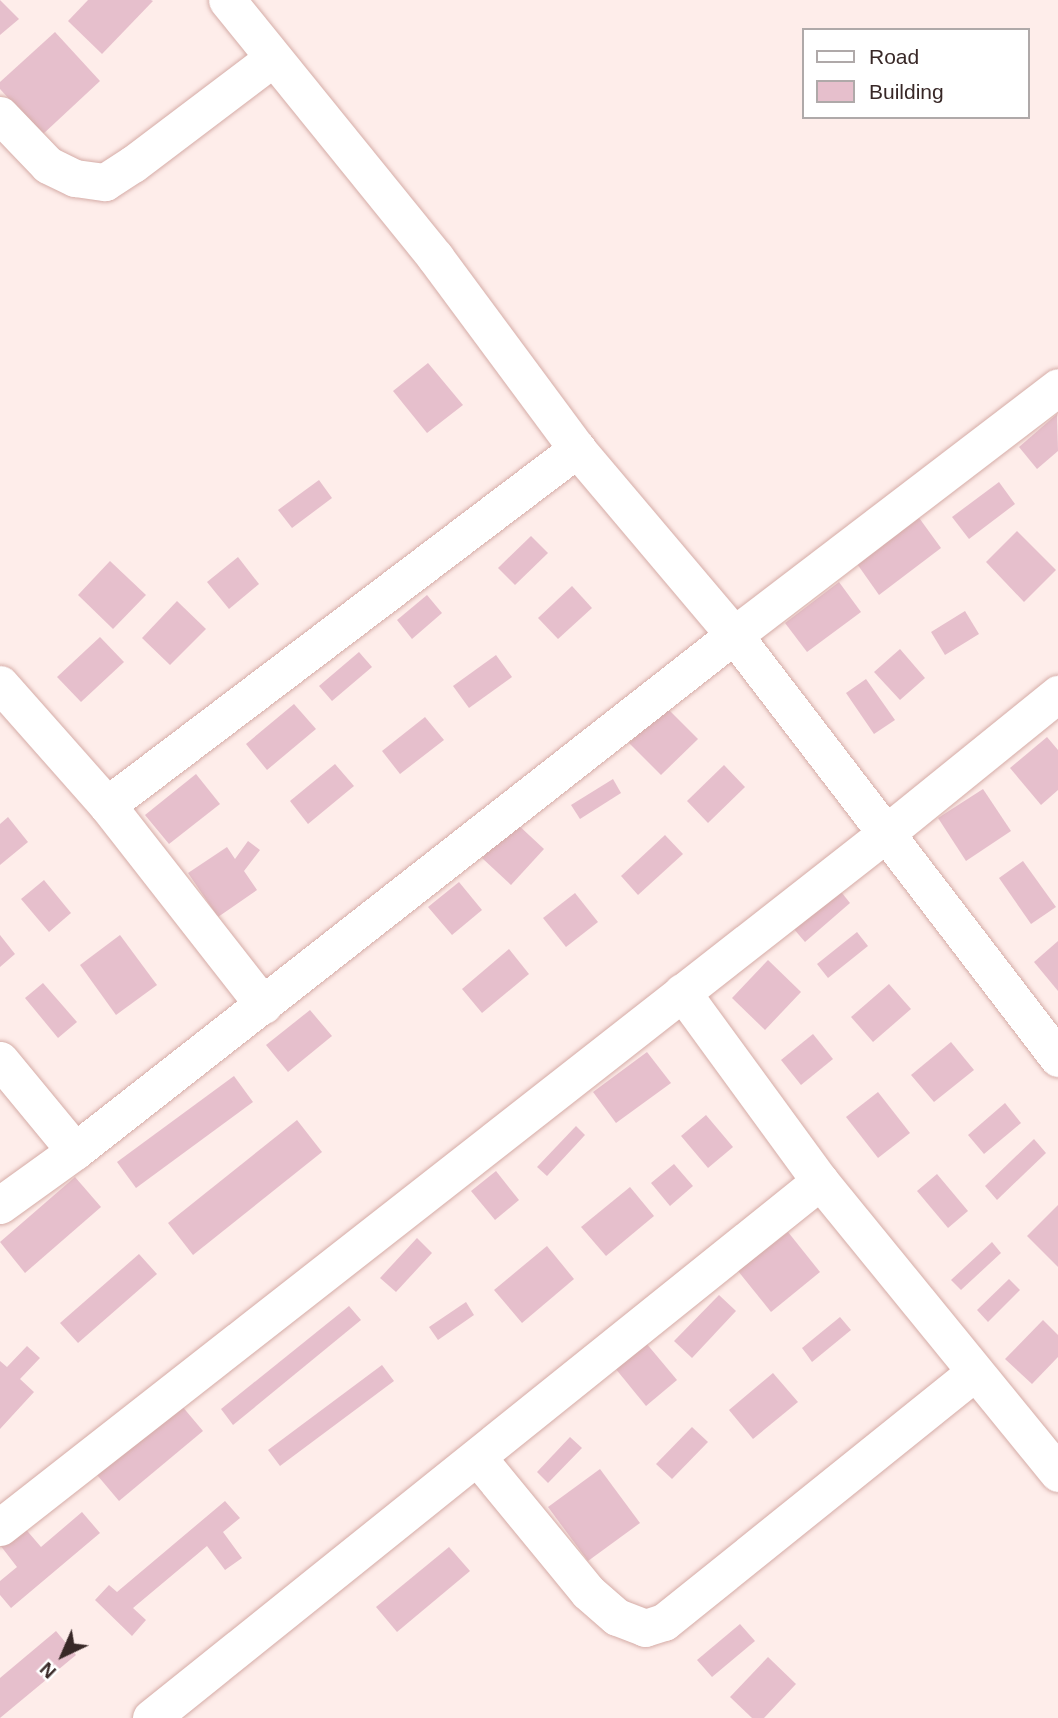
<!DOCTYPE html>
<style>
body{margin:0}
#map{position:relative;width:1058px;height:1718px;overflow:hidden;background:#feedea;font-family:Helvetica,sans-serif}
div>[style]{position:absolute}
.building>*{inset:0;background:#e6bfcc}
.roads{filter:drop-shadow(0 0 2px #d5aca7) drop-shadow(0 0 2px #d5aca7)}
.street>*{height:37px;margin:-18.5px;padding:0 18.5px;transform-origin:18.5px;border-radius:18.5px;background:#fff}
span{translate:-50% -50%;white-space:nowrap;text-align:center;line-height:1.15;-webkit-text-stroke:7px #fff;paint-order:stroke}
.legend{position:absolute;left:802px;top:28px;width:228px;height:91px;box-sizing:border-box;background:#fff;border:2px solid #afa9a9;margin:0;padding:9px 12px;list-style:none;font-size:21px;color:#382827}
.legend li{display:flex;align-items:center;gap:14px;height:35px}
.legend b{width:35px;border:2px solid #afa9a9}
.north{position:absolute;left:28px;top:1620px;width:70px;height:70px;-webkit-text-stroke:5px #fff;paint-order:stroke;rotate:224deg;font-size:19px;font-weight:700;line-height:28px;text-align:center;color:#382827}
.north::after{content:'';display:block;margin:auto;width:24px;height:32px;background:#382827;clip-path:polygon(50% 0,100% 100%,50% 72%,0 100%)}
</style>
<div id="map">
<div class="building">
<div style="clip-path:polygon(0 0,19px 19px,0 35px)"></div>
<div style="clip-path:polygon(88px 0,151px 0,153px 1px,102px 54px,68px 21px)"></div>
<div style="clip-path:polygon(55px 32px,100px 81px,42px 135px,0 89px,0 82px)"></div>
<div style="clip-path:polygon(428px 363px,463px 405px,427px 433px,393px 391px)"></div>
<div style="clip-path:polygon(1057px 414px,1058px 451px,1037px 469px,1019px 447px)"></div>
<div style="clip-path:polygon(319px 480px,332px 498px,292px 528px,278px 510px)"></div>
<div style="clip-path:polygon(999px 482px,1015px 504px,969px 539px,952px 517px)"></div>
<div style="clip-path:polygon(917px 515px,941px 548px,879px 595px,855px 561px)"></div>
<div style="clip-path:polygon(1017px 531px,1056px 570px,1024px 602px,986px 562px)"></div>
<div style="clip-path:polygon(531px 536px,548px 553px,515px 585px,498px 568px)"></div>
<div style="clip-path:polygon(238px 557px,259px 584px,229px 609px,207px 582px)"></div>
<div style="clip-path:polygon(110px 561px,146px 595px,113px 629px,78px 595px)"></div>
<div style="clip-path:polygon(839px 582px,861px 612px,807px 652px,785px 623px)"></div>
<div style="clip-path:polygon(572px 586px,592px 608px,558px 639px,538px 618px)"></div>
<div style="clip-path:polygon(427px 595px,442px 613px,412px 639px,397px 620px)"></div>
<div style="clip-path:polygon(177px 601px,206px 629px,170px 665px,142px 638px)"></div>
<div style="clip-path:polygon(965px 611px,979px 634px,945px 655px,931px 632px)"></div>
<div style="clip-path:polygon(100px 637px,124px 662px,81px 702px,57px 677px)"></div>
<div style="clip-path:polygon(900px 649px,925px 678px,900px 700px,874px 672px)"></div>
<div style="clip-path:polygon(359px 652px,372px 667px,332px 701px,319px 686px)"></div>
<div style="clip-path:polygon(496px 655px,512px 677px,469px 708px,453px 686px)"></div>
<div style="clip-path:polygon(866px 679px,895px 720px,874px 734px,846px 693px)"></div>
<div style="clip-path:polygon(294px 704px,316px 729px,267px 770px,246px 744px)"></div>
<div style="clip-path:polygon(666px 707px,698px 739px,661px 775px,629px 743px)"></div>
<div style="clip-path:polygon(425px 717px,444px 740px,400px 774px,382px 751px)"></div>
<div style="clip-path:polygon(1047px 737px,1058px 750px,1058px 790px,1041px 805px,1010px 768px)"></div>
<div style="clip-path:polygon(335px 764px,354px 786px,308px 824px,290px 801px)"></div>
<div style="clip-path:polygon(724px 765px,745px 787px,708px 823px,687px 801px)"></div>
<div style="clip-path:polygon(196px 774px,220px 804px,169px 844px,145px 815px)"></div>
<div style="clip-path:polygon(613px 779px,621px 793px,580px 819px,571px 805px)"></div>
<div style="clip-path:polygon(983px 789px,1011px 831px,966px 861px,938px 818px)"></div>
<div style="clip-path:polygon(8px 817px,28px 842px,0 865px,0 824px)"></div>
<div style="clip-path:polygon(515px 822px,544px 849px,511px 885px,482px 858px)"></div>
<div style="clip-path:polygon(665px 835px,683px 854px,638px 895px,621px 876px)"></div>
<div style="clip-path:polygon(248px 841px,260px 850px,244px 871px,257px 890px,218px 917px,188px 873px,227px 847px,235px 859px)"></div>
<div style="clip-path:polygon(1023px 861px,1056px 907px,1031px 924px,999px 878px)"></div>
<div style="clip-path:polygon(44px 880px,71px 913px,49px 932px,21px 899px)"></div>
<div style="clip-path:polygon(459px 882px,482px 910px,452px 935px,428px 907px)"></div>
<div style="clip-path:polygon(838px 888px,850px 903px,805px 942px,793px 928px)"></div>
<div style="clip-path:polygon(575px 893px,598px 922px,566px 947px,543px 918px)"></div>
<div style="clip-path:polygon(857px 932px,868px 946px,828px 978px,817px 964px)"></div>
<div style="clip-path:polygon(0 935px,15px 954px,0 967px)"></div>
<div style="clip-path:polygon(120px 935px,157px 985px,116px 1015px,80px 965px)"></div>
<div style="clip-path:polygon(1058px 941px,1058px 991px,1034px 962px)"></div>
<div style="clip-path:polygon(509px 949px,529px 974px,482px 1013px,462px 989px)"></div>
<div style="clip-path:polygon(768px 960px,801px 992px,765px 1030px,732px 998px)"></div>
<div style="clip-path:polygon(43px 983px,77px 1022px,58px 1038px,25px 998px)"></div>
<div style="clip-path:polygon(889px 984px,911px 1009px,873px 1042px,851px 1017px)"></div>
<div style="clip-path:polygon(310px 1010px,332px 1036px,288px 1072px,266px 1045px)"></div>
<div style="clip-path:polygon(813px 1034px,833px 1059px,801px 1085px,781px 1060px)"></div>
<div style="clip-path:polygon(951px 1042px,974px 1070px,934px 1102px,911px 1075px)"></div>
<div style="clip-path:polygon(647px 1052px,671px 1083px,616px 1123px,593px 1092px)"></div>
<div style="clip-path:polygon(234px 1076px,253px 1102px,136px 1188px,117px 1162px)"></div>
<div style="clip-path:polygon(878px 1092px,910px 1133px,878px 1158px,846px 1117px)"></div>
<div style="clip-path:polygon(1005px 1103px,1021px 1123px,984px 1154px,968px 1135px)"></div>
<div style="clip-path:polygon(706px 1115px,733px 1147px,708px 1168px,681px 1136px)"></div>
<div style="clip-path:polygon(297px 1120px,322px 1152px,193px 1255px,168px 1223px)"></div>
<div style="clip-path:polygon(576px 1126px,585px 1135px,547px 1176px,537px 1167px)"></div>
<div style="clip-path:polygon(1034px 1139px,1046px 1153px,997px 1200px,985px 1186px)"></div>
<div style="clip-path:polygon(674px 1164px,693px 1186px,670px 1206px,651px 1183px)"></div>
<div style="clip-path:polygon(496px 1171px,519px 1200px,495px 1220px,471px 1191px)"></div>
<div style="clip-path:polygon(937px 1174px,968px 1211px,948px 1228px,917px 1191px)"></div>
<div style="clip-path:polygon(75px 1177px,101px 1207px,25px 1273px,0 1242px)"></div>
<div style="clip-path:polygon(630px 1187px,654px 1216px,606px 1256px,581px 1227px)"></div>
<div style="clip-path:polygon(1058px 1205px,1058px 1267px,1027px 1236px)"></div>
<div style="clip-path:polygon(788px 1232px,820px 1272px,771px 1312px,738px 1271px)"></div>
<div style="clip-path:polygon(417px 1238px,432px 1253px,396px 1292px,380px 1278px)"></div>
<div style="clip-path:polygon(992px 1242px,1001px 1253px,961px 1290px,951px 1280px)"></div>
<div style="clip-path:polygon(547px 1246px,574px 1279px,522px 1323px,494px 1290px)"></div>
<div style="clip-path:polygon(139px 1254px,157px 1274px,78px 1343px,60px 1323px)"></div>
<div style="clip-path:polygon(1009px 1279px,1020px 1290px,988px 1322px,977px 1310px)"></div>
<div style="clip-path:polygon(719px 1295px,736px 1311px,692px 1358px,674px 1341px)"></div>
<div style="clip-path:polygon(466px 1302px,474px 1315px,438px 1340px,429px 1327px)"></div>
<div style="clip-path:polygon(349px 1306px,361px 1320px,233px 1425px,221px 1409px)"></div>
<div style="clip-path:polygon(840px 1317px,851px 1330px,812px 1362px,802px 1348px)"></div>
<div style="clip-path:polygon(1043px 1320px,1058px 1335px,1058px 1357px,1032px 1384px,1005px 1359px)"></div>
<div style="clip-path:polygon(646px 1343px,677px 1380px,646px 1406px,615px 1368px)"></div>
<div style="clip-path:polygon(27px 1346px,40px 1358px,20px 1379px,34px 1392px,0 1429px,0 1361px,7px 1367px)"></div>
<div style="clip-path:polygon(382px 1365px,394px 1381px,280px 1466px,268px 1450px)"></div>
<div style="clip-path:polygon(773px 1373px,798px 1402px,753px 1439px,729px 1410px)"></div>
<div style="clip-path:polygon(176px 1399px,203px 1431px,119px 1501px,92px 1469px)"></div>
<div style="clip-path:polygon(692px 1427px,708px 1442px,672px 1479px,656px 1464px)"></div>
<div style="clip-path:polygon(570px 1437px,582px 1448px,548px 1483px,537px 1472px)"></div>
<div style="clip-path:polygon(600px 1469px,640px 1523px,588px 1561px,548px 1507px)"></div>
<div style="clip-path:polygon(225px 1501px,240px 1518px,223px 1532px,242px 1558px,225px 1570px,207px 1546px,133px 1608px,146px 1620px,132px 1636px,95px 1600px,109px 1585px,117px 1592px)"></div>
<div style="clip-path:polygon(82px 1512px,100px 1533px,11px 1608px,0 1595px,0 1581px,17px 1567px,0 1545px,23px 1526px,41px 1547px)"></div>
<div style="clip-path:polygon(449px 1547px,470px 1571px,397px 1632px,376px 1607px)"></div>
<div style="clip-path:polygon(740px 1624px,755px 1641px,712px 1677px,697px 1660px)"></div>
<div style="clip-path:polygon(56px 1631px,76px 1655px,0 1718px,0 1678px)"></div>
<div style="clip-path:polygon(768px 1657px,796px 1684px,764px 1718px,752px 1718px,730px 1697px)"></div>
</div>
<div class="roads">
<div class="street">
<div style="left:227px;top:0;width:331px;rotate:51deg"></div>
<div style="left:435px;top:257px;width:239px;rotate:53.5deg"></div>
<div style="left:577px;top:449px;width:243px;rotate:49.8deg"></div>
<div style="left:734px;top:635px;width:533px;rotate:52.55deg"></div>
<div style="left:0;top:115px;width:69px;rotate:46.2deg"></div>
<div style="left:48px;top:165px;width:30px;rotate:26deg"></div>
<div style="left:75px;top:178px;width:30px;rotate:8deg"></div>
<div style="left:105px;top:182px;width:33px;rotate:-33deg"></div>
<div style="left:133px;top:164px;width:174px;rotate:-37.1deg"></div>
<div style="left:0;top:684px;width:162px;rotate:48.5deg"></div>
<div style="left:107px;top:805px;width:254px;rotate:52deg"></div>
<div style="left:107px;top:805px;width:590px;rotate:-37.14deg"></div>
<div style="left:682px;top:992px;width:234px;rotate:53.9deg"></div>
<div style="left:820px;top:1181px;width:377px;rotate:50.8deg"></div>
<div style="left:0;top:1060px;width:118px;rotate:50.5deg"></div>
<div style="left:0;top:1205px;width:92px;rotate:-35.8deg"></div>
<div style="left:75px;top:1151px;width:837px;rotate:-38.06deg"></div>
<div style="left:734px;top:635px;width:408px;rotate:-37.4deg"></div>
<div style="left:478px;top:1458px;width:173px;rotate:50.6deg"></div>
<div style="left:588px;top:1592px;width:38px;rotate:41deg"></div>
<div style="left:617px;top:1617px;width:30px;rotate:21deg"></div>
<div style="left:645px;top:1628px;width:20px;rotate:-18deg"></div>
<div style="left:664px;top:1622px;width:399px;rotate:-38.8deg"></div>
<div style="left:0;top:1527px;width:1124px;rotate:-38.06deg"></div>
<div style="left:885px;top:834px;width:223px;rotate:-39deg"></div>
<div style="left:151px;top:1718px;width:858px;rotate:-38.75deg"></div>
</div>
</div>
<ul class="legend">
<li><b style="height:9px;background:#fff"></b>Road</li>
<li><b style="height:19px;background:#e6bfcc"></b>Building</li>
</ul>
<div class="north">N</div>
</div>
